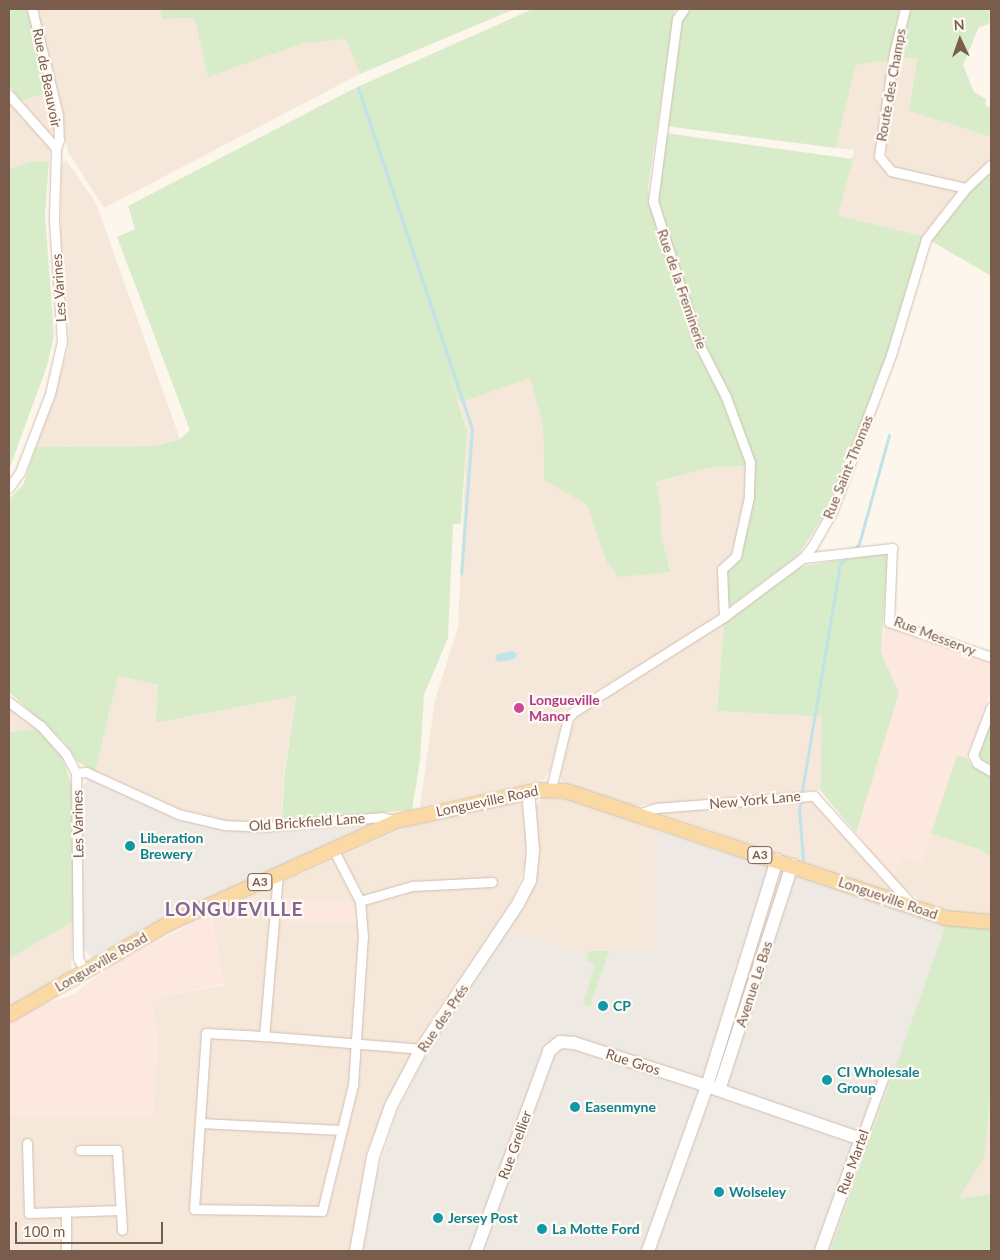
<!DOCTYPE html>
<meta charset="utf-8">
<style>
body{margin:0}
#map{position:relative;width:1000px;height:1260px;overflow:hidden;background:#fdf6ec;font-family:Lato,sans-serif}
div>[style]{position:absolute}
.residential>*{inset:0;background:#f5e8da}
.commercial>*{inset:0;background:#fde8e0}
.industrial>*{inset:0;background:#efe9e4}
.green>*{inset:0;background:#d8ecc9}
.water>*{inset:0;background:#bfe3e8}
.stream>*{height:3px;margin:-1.5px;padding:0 1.5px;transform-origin:1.5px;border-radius:1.5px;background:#bfe3e8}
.roads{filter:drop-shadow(0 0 1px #d1beb0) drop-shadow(0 0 1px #d1beb0)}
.street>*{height:9px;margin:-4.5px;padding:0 4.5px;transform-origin:4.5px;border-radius:4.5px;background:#fff}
.secondary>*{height:12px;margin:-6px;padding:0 6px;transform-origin:6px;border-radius:6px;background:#fff}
.primary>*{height:14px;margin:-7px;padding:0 7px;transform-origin:7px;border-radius:7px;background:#fbd9a5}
.dots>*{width:14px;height:14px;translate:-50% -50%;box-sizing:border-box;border:2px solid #fffaf3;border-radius:50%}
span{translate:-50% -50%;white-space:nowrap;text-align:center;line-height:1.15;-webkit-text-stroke:4.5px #fffaf3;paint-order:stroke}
.shield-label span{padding:1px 4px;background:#fffaf3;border:1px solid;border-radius:4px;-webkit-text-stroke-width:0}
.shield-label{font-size:12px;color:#7a5c4d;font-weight:700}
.street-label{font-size:14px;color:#7a5c4d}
.hotel-label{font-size:14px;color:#b23c85;font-weight:700}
.left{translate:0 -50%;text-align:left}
.culture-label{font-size:14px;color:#0d838f;font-weight:700}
.district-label{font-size:19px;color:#846695;font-weight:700;letter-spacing:1px}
.frame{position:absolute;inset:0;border:10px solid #7a5c4d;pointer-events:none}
.north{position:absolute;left:935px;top:15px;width:50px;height:50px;-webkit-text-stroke:4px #fffaf3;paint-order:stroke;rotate:357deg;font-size:14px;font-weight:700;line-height:20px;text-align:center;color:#7a5c4d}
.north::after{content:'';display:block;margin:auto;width:18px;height:22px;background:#7a5c4d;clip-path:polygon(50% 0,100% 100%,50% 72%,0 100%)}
.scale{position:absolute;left:15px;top:1222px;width:148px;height:22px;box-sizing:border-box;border:2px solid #7a5c4d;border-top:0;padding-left:6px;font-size:15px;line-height:18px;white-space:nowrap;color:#7a5c4d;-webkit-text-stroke:4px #fffaf3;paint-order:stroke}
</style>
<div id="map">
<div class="residential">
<div style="clip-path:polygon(35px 9px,160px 9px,162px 19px,194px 18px,208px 77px,302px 44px,346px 39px,360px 74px,104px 208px,68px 152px)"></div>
<div style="clip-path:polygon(897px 57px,917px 59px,909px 111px,991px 137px,991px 158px,965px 183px,896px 169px,889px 162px,884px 144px)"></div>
<div style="clip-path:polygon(889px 60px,875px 158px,888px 174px,959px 189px,923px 236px,838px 215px,854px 150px,836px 148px,856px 65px)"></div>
<div style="clip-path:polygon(50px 92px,56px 131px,49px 133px,21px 101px)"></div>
<div style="clip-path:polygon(9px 100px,50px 145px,49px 162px,29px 162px,9px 169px)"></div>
<div style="clip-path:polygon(66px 160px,96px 203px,180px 439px,156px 446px,36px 447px,68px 350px,69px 324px,61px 240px,61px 175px,62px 163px)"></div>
<div style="clip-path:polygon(530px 377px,543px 425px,544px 480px,587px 505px,606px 561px,671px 571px,661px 535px,661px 506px,656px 482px,707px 468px,747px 466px,747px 498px,734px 555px,720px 568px,722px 613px,689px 637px,565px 710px,550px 771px,544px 780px,420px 807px,435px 700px,458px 627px,467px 431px,459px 403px)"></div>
<div style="clip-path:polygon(724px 623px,717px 711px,823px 717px,820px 790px,633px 806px,564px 783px,560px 777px,560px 770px,572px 726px,579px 715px)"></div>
<div style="clip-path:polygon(118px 676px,158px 685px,157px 723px,296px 696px,283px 780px,282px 821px,228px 821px,181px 810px,95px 773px)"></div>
<div style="clip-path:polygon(9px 706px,38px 729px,9px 732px)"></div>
<div style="clip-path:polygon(542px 798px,578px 800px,655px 830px,654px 949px,577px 950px,506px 933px,532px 890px,534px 807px)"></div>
<div style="clip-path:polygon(803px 798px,816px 803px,894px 894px,658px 812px)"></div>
<div style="clip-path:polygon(521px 801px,526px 832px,526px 862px,516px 892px,497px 927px,433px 1017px,389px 1098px,367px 1151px,350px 1251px,9px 1251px,9px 1117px,153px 1117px,158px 1037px,151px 999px,224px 985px,211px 914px,407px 827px)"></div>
<div style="clip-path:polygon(931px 834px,979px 849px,991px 857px,991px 916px,967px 916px,926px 905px,891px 878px,903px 855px,921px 863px)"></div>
<div style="clip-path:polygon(74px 921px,71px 972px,9px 1007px,9px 959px)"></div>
<div style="clip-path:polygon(991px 1086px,991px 1194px,958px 1198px,985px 1156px)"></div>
</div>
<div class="commercial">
<div style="clip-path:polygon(884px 625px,991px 663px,991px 692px,967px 758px,957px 756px,921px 864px,903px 856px,891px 878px,856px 833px,899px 693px,881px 652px)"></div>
<div style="clip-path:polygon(283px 899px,354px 901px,358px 923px,280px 921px)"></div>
<div style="clip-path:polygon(211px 914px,224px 984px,151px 999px,158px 1037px,153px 1117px,9px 1117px,9px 1023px,41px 1005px,72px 995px,115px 963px)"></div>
</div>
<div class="industrial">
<div style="clip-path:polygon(89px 777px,219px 827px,371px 819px,374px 823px,177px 914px,98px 957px,91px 957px,82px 948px,83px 786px)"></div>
<div style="clip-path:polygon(655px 830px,946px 924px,830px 1251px,361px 1251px,370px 1195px,396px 1114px,427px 1052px,506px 933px,577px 950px,654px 948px)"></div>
</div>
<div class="green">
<div style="clip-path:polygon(9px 9px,27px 9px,50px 92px,21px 101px,9px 86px)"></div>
<div style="clip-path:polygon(160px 9px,515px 9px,360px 74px,346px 39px,302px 44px,208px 77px,194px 18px,162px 19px)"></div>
<div style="clip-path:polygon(533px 9px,675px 9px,648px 187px,649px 202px,747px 466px,707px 468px,656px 482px,661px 506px,661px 535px,671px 572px,619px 577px,606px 561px,587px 505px,544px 480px,543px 425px,530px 378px,459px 403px,449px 373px,467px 431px,461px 524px,453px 524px,448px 638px,424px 695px,420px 761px,412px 810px,282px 821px,284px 778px,296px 696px,156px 723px,158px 685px,118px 676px,95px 773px,77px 761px,64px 742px,9px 692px,9px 499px,23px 485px,36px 447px,156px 446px,180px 439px,190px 430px,117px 237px,135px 229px,128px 206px,355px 88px)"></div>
<div style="clip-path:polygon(687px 9px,900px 9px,889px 60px,856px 65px,836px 148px,665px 126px,682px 19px)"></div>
<div style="clip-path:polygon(909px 9px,991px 9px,989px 24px,979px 27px,963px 65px,974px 92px,986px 99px,985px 105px,991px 108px,991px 137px,909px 111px,917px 59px,897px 57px)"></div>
<div style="clip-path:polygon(665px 133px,853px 159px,838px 215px,923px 236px,891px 347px,825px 514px,797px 557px,725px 610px,724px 574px,738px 559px,752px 460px,728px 392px,704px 346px,666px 236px,658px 202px)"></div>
<div style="clip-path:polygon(29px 162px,49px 162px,45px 214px,54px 336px,47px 366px,9px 470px,9px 169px)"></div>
<div style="clip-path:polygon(991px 171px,991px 276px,931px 241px,952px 210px)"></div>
<div style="clip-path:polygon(888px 553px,881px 652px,899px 693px,856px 833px,820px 790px,822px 717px,717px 711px,724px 623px,802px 566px)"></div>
<div style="clip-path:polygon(991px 718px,991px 767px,980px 760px,976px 751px)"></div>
<div style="clip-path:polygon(38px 729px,62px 757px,73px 788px,74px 921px,9px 959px,9px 732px)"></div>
<div style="clip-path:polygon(957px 755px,967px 758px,971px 765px,991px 777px,991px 857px,979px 849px,931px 834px)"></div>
<div style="clip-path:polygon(946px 924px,991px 930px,991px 1086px,985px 1156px,959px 1198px,991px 1194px,991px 1251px,830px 1251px)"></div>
<div style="clip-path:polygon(589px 951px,609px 951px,590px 1006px,583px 1004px,595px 964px,586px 961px)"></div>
</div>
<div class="water">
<div style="clip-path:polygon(513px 651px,517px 654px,515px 659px,499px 662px,495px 659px,497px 654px)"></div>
</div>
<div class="stream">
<div style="left:358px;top:88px;width:360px;rotate:71.5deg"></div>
<div style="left:472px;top:429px;width:145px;rotate:94.3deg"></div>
<div style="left:853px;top:550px;width:8px;rotate:-45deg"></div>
<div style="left:859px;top:544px;width:113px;rotate:-74.6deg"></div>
<div style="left:803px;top:860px;width:51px;rotate:-94.5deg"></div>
<div style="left:799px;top:809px;width:248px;rotate:-80.5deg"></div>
<div style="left:840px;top:564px;width:12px;rotate:-48deg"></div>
</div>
<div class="roads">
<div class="street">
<div style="left:32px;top:9px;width:109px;rotate:76.2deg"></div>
<div style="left:58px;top:115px;width:25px;rotate:88deg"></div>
<div style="left:59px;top:140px;width:9px;rotate:111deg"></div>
<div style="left:684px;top:9px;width:12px;rotate:125deg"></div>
<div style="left:677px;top:19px;width:184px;rotate:97.5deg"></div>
<div style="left:653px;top:201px;width:150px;rotate:72.2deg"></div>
<div style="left:699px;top:344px;width:59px;rotate:63deg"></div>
<div style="left:726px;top:397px;width:69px;rotate:69.7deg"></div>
<div style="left:750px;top:462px;width:35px;rotate:92deg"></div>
<div style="left:749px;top:497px;width:60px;rotate:102.4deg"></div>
<div style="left:736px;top:556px;width:19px;rotate:137deg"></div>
<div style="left:722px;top:569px;width:48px;rotate:87.6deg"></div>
<div style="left:905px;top:9px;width:45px;rotate:104deg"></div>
<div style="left:894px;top:53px;width:104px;rotate:98.3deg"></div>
<div style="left:879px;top:156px;width:19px;rotate:51deg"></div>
<div style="left:891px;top:171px;width:77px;rotate:12.8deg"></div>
<div style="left:9px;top:95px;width:71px;rotate:48.4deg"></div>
<div style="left:56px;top:148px;width:73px;rotate:91.6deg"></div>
<div style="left:54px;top:221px;width:120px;rotate:86.2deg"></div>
<div style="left:62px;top:341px;width:54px;rotate:102.8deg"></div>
<div style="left:50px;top:394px;width:84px;rotate:111deg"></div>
<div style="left:20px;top:472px;width:19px;rotate:125deg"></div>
<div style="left:803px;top:558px;width:90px;rotate:-6.4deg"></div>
<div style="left:892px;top:548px;width:74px;rotate:92.3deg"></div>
<div style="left:889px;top:622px;width:108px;rotate:18.9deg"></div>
<div style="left:9px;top:702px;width:39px;rotate:37deg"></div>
<div style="left:40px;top:725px;width:39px;rotate:48deg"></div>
<div style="left:66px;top:754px;width:21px;rotate:62deg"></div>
<div style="left:76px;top:773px;width:185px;rotate:89.4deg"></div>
<div style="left:78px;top:958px;width:16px;rotate:63deg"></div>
<div style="left:991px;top:707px;width:51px;rotate:110.6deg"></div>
<div style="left:973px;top:755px;width:9px;rotate:63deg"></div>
<div style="left:977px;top:763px;width:16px;rotate:30deg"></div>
<div style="left:76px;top:773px;width:10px;rotate:-6deg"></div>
<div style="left:86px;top:772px;width:101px;rotate:24.5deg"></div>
<div style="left:178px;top:814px;width:47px;rotate:13.4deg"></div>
<div style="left:224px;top:825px;width:35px;rotate:3deg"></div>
<div style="left:259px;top:827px;width:123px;rotate:-4.6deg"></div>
<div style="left:382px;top:817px;width:16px;rotate:15deg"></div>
<div style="left:551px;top:789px;width:73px;rotate:-76.5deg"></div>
<div style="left:568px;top:718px;width:6px;rotate:-51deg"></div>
<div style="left:572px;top:713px;width:180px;rotate:-32.3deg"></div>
<div style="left:724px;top:617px;width:99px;rotate:-36.8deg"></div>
<div style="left:803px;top:558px;width:16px;rotate:-52deg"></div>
<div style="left:813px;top:545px;width:38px;rotate:-60deg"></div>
<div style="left:832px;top:512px;width:168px;rotate:-69.4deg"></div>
<div style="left:891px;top:355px;width:121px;rotate:-73.2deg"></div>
<div style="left:926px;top:239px;width:65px;rotate:-51.9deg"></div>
<div style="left:966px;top:188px;width:34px;rotate:-43deg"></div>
<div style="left:638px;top:814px;width:20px;rotate:-18deg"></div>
<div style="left:657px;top:808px;width:157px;rotate:-4.4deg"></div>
<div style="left:814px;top:796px;width:147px;rotate:48deg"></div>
<div style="left:278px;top:874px;width:163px;rotate:94.9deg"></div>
<div style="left:264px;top:1036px;width:58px;rotate:-177deg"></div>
<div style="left:206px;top:1033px;width:176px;rotate:93.9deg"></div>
<div style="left:194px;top:1209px;width:128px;rotate:0.9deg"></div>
<div style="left:322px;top:1211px;width:130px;rotate:-76.2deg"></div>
<div style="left:353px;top:1085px;width:149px;rotate:-86.2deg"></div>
<div style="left:363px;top:936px;width:35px;rotate:-95deg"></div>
<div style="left:360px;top:901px;width:59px;rotate:-117.4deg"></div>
<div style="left:360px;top:901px;width:54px;rotate:-16.1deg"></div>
<div style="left:412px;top:886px;width:80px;rotate:-2.9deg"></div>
<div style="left:264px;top:1036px;width:158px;rotate:4.7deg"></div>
<div style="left:200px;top:1123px;width:141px;rotate:2.8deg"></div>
<div style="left:861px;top:1139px;width:70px;rotate:-70deg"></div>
<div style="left:27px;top:1143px;width:70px;rotate:88.4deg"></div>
<div style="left:29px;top:1213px;width:91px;rotate:-1.9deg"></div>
<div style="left:80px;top:1150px;width:37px"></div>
<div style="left:117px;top:1150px;width:80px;rotate:86.4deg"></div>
<div style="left:66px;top:1213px;width:38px;rotate:90deg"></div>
</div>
<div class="secondary">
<div style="left:719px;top:1090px;width:237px;rotate:-72deg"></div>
<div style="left:356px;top:1251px;width:96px;rotate:-79.7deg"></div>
<div style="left:373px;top:1157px;width:54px;rotate:-70.6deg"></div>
<div style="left:391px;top:1106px;width:64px;rotate:-62.2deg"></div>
<div style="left:421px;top:1049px;width:174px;rotate:-56.2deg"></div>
<div style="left:518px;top:904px;width:27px;rotate:-63deg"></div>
<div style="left:530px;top:880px;width:31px;rotate:-84deg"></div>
<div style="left:533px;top:849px;width:58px;rotate:-94.9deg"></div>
<div style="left:476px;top:1251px;width:213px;rotate:-69.9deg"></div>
<div style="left:549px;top:1051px;width:14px;rotate:-39deg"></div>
<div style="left:560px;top:1042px;width:14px;rotate:4deg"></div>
<div style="left:574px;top:1043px;width:140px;rotate:17.9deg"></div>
<div style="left:707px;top:1086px;width:237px;rotate:-72.8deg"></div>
<div style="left:648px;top:1251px;width:175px;rotate:-70.3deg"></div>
<div style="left:707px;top:1086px;width:163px;rotate:19deg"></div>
<div style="left:861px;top:1139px;width:119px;rotate:109.7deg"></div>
</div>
<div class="primary">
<div style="left:9px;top:1015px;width:183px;rotate:-29.8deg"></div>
<div style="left:168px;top:924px;width:251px;rotate:-24.2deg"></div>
<div style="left:397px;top:821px;width:144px;rotate:-12.4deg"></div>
<div style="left:538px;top:790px;width:28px;rotate:2deg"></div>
<div style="left:566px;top:791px;width:400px;rotate:18.5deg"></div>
<div style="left:945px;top:918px;width:46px;rotate:5deg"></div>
</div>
</div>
<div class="dots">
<div style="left:519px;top:708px;background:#d1479c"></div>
<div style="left:130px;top:846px;background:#0f9aa8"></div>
<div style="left:603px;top:1006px;background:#0f9aa8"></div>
<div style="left:827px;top:1080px;background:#0f9aa8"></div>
<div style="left:575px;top:1107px;background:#0f9aa8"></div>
<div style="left:719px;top:1192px;background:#0f9aa8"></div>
<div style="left:438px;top:1218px;background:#0f9aa8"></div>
<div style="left:542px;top:1229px;background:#0f9aa8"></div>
</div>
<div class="shield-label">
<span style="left:760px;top:855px">A3</span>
<span style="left:260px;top:882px">A3</span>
</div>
<div class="street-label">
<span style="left:47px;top:78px;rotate:79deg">Rue de Beauvoir</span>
<span style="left:891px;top:85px;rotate:-80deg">Route des Champs</span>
<span style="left:59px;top:288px;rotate:-94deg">Les Varines</span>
<span style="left:682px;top:289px;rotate:71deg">Rue de la Freminerie</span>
<span style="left:848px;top:467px;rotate:-68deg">Rue Saint-Thomas</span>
<span style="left:935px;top:636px;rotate:21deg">Rue Messervy</span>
<span style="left:755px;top:800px;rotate:-5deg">New York Lane</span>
<span style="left:487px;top:801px;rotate:-12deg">Longueville Road</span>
<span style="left:307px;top:822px;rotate:-4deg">Old Brickfield Lane</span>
<span style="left:78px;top:824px;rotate:-91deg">Les Varines</span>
<span style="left:888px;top:898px;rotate:19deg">Longueville Road</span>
<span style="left:101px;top:962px;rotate:-30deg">Longueville Road</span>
<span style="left:754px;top:984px;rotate:-72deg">Avenue Le Bas</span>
<span style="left:443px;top:1018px;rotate:-56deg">Rue des Prés</span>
<span style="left:633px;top:1062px;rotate:18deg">Rue Gros</span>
<span style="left:515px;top:1145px;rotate:-70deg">Rue Grellier</span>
<span style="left:853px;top:1162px;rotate:-70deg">Rue Martel</span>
</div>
<div class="hotel-label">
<span class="left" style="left:529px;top:708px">Longueville<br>Manor</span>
</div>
<div class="culture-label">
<span class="left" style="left:140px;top:846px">Liberation<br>Brewery</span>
<span class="left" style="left:613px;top:1006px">CP</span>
<span class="left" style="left:837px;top:1080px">CI Wholesale<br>Group</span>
<span class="left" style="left:585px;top:1107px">Easenmyne</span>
<span class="left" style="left:729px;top:1192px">Wolseley</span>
<span class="left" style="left:448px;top:1218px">Jersey Post</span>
<span class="left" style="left:552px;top:1229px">La Motte Ford</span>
</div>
<div class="district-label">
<span style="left:234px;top:909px">LONGUEVILLE</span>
</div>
<div class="frame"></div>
<div class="north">N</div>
<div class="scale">100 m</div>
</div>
